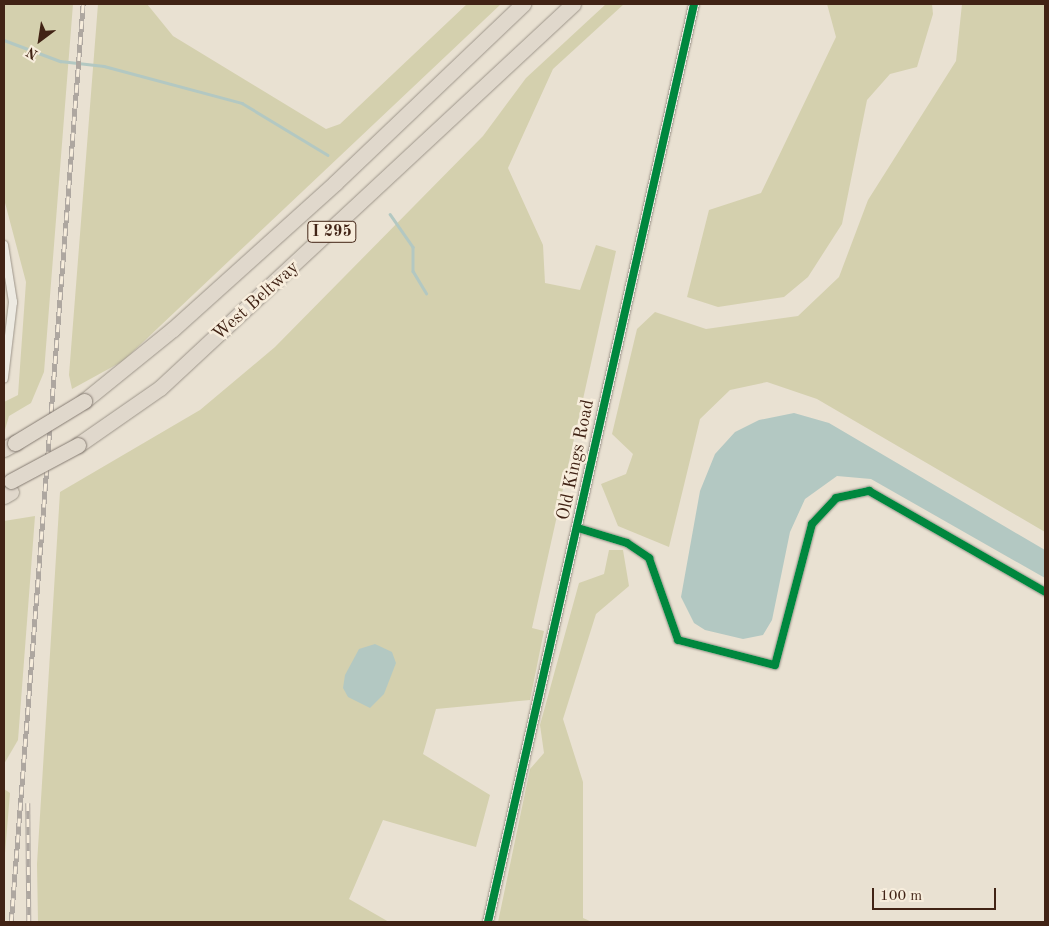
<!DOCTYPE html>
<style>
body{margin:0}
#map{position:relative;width:1049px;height:926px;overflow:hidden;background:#e9e1d2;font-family:"Old Standard TT",serif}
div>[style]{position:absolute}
.green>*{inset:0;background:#d4d0ae}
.water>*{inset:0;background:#b3c8c2}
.stream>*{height:2.5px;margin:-1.25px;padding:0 1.25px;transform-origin:1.25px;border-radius:1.25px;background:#b3c8c2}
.roads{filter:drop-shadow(0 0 1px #9d958a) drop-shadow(0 0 1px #9d958a)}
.minor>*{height:8px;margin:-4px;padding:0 4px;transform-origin:4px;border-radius:4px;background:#edeae2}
.tertiary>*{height:10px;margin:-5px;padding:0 5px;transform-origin:5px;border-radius:5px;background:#edeae2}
.motorway>*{height:15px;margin:-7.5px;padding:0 7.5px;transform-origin:7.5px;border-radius:7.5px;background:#e0d8cc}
.rail>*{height:4.5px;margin-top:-2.25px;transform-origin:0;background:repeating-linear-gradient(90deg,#f7eddc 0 8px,#aea7a0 0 16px);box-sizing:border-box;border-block:1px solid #aea7a0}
.bridges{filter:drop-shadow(0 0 1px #857b72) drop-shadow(0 0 1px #857b72)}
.motorway-bridge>*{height:15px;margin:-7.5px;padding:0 7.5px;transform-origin:7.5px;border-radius:7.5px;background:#e0d8cc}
.cycleway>*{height:8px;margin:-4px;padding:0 4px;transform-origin:4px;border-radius:4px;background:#00873e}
span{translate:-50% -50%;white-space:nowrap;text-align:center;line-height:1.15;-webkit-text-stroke:5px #f7eddc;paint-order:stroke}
.shield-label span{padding:1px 4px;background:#f7eddc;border:1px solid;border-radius:4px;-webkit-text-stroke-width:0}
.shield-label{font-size:16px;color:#412315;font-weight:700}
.street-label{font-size:18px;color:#412315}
.frame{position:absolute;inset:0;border:5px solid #412315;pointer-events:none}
.north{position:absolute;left:15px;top:15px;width:50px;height:50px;-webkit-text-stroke:4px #f7eddc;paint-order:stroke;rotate:211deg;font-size:14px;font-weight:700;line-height:20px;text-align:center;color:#412315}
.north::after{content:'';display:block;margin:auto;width:18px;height:22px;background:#412315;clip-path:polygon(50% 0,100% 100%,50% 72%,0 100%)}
.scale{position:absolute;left:872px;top:888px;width:124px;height:22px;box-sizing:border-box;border:2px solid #412315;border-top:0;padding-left:6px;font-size:15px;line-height:18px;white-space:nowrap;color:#412315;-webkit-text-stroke:4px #f7eddc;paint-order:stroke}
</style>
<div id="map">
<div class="green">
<div style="clip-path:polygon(4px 4px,73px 4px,44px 372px,31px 403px,9px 416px,4px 433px,4px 402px,18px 395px,26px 282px,4px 199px)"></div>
<div style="clip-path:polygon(98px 4px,147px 4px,173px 36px,326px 129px,340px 124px,467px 4px,501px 4px,123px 361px,72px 389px,69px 375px)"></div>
<div style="clip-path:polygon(606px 4px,624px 4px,553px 69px,508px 168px,543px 245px,545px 283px,580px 290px,596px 245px,616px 251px,532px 628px,544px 631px,530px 700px,436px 709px,423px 754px,490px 795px,476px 847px,383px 820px,349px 899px,389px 922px,38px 922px,37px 864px,60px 492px,200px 410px,275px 347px,483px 136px,526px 78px)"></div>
<div style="clip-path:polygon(827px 4px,932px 4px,933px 14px,917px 67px,890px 74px,867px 100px,842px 224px,808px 277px,784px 297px,718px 307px,687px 297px,709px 210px,761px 193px,836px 37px)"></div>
<div style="clip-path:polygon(962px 4px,1045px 4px,1045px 532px,817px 399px,767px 382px,730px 390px,700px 419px,669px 547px,618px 526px,601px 484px,626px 474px,633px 454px,612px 434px,637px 329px,655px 312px,706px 329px,798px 316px,839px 277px,868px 200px,956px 61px)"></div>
<div style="clip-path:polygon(35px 516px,18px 740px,4px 764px,4px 521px)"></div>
<div style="clip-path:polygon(609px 550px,623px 550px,629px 586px,596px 614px,563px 719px,583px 782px,583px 918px,592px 922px,498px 922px,530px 769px,544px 753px,540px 725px,579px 583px,604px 574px)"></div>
<div style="clip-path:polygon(4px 789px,10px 793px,4px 865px)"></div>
</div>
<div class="water">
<div style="clip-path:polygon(794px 413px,829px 423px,1045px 550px,1045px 578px,871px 479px,837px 476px,805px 499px,790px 532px,772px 620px,763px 635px,743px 639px,705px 630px,694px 623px,681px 597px,700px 491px,715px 454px,735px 432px,759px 420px)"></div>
<div style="clip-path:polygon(375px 644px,392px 652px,396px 663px,384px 694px,370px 708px,348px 697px,343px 688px,345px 675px,359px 649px)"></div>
</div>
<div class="stream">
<div style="left:4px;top:40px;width:60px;rotate:20.6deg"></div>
<div style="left:60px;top:61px;width:44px;rotate:6.5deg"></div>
<div style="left:104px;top:66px;width:143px;rotate:15deg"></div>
<div style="left:242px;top:103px;width:100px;rotate:31.2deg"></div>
<div style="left:390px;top:214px;width:40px;rotate:55.1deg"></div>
<div style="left:413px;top:247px;width:24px;rotate:90deg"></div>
<div style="left:413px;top:271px;width:26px;rotate:59deg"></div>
</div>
<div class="roads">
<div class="minor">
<div style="left:4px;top:245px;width:58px;rotate:81deg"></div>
<div style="left:13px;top:302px;width:77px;rotate:96.8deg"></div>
<div style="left:578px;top:528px;width:51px;rotate:17deg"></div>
<div style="left:627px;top:543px;width:27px;rotate:34deg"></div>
<div style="left:649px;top:558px;width:87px;rotate:70.5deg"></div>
<div style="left:678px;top:640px;width:100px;rotate:14.5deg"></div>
<div style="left:775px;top:665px;width:146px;rotate:-75.3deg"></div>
<div style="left:812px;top:524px;width:35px;rotate:-47deg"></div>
<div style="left:836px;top:498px;width:34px;rotate:-12deg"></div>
<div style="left:869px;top:491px;width:203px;rotate:29.8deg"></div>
</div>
<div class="tertiary">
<div style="left:488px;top:922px;width:941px;rotate:-77.35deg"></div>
</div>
<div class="motorway">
<div style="left:84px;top:401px;width:114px;rotate:-39deg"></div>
<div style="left:173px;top:329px;width:218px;rotate:-42deg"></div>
<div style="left:335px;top:183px;width:260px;rotate:-43.6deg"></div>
<div style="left:78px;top:445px;width:100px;rotate:-34.8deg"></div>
<div style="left:160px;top:388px;width:564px;rotate:-42.92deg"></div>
<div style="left:4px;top:449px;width:13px;rotate:-29deg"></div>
<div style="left:4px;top:496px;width:8px;rotate:-30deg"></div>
</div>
</div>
<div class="rail">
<div style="left:28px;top:803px;width:119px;rotate:89.5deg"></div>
<div style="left:11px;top:922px;width:921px;rotate:-85.52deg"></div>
</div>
<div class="bridges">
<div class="motorway-bridge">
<div style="left:15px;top:443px;width:81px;rotate:-31.3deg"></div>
<div style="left:11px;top:481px;width:76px;rotate:-28.2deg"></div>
</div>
</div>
<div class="cycleway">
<div style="left:578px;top:528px;width:51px;rotate:17deg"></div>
<div style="left:627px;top:543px;width:27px;rotate:34deg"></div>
<div style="left:649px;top:558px;width:87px;rotate:70.5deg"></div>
<div style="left:678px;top:640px;width:100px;rotate:14.5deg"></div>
<div style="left:775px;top:665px;width:146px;rotate:-75.3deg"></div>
<div style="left:812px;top:524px;width:35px;rotate:-47deg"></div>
<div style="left:836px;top:498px;width:34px;rotate:-12deg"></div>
<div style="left:869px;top:491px;width:203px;rotate:29.8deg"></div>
<div style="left:488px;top:922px;width:941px;rotate:-77.35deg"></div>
</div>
<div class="shield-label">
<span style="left:332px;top:232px">I 295</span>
</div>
<div class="street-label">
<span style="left:256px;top:301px;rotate:-42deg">West Beltway</span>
<span style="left:576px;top:460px;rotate:-78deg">Old Kings Road</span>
</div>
<div class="frame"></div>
<div class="north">N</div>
<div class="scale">100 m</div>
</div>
